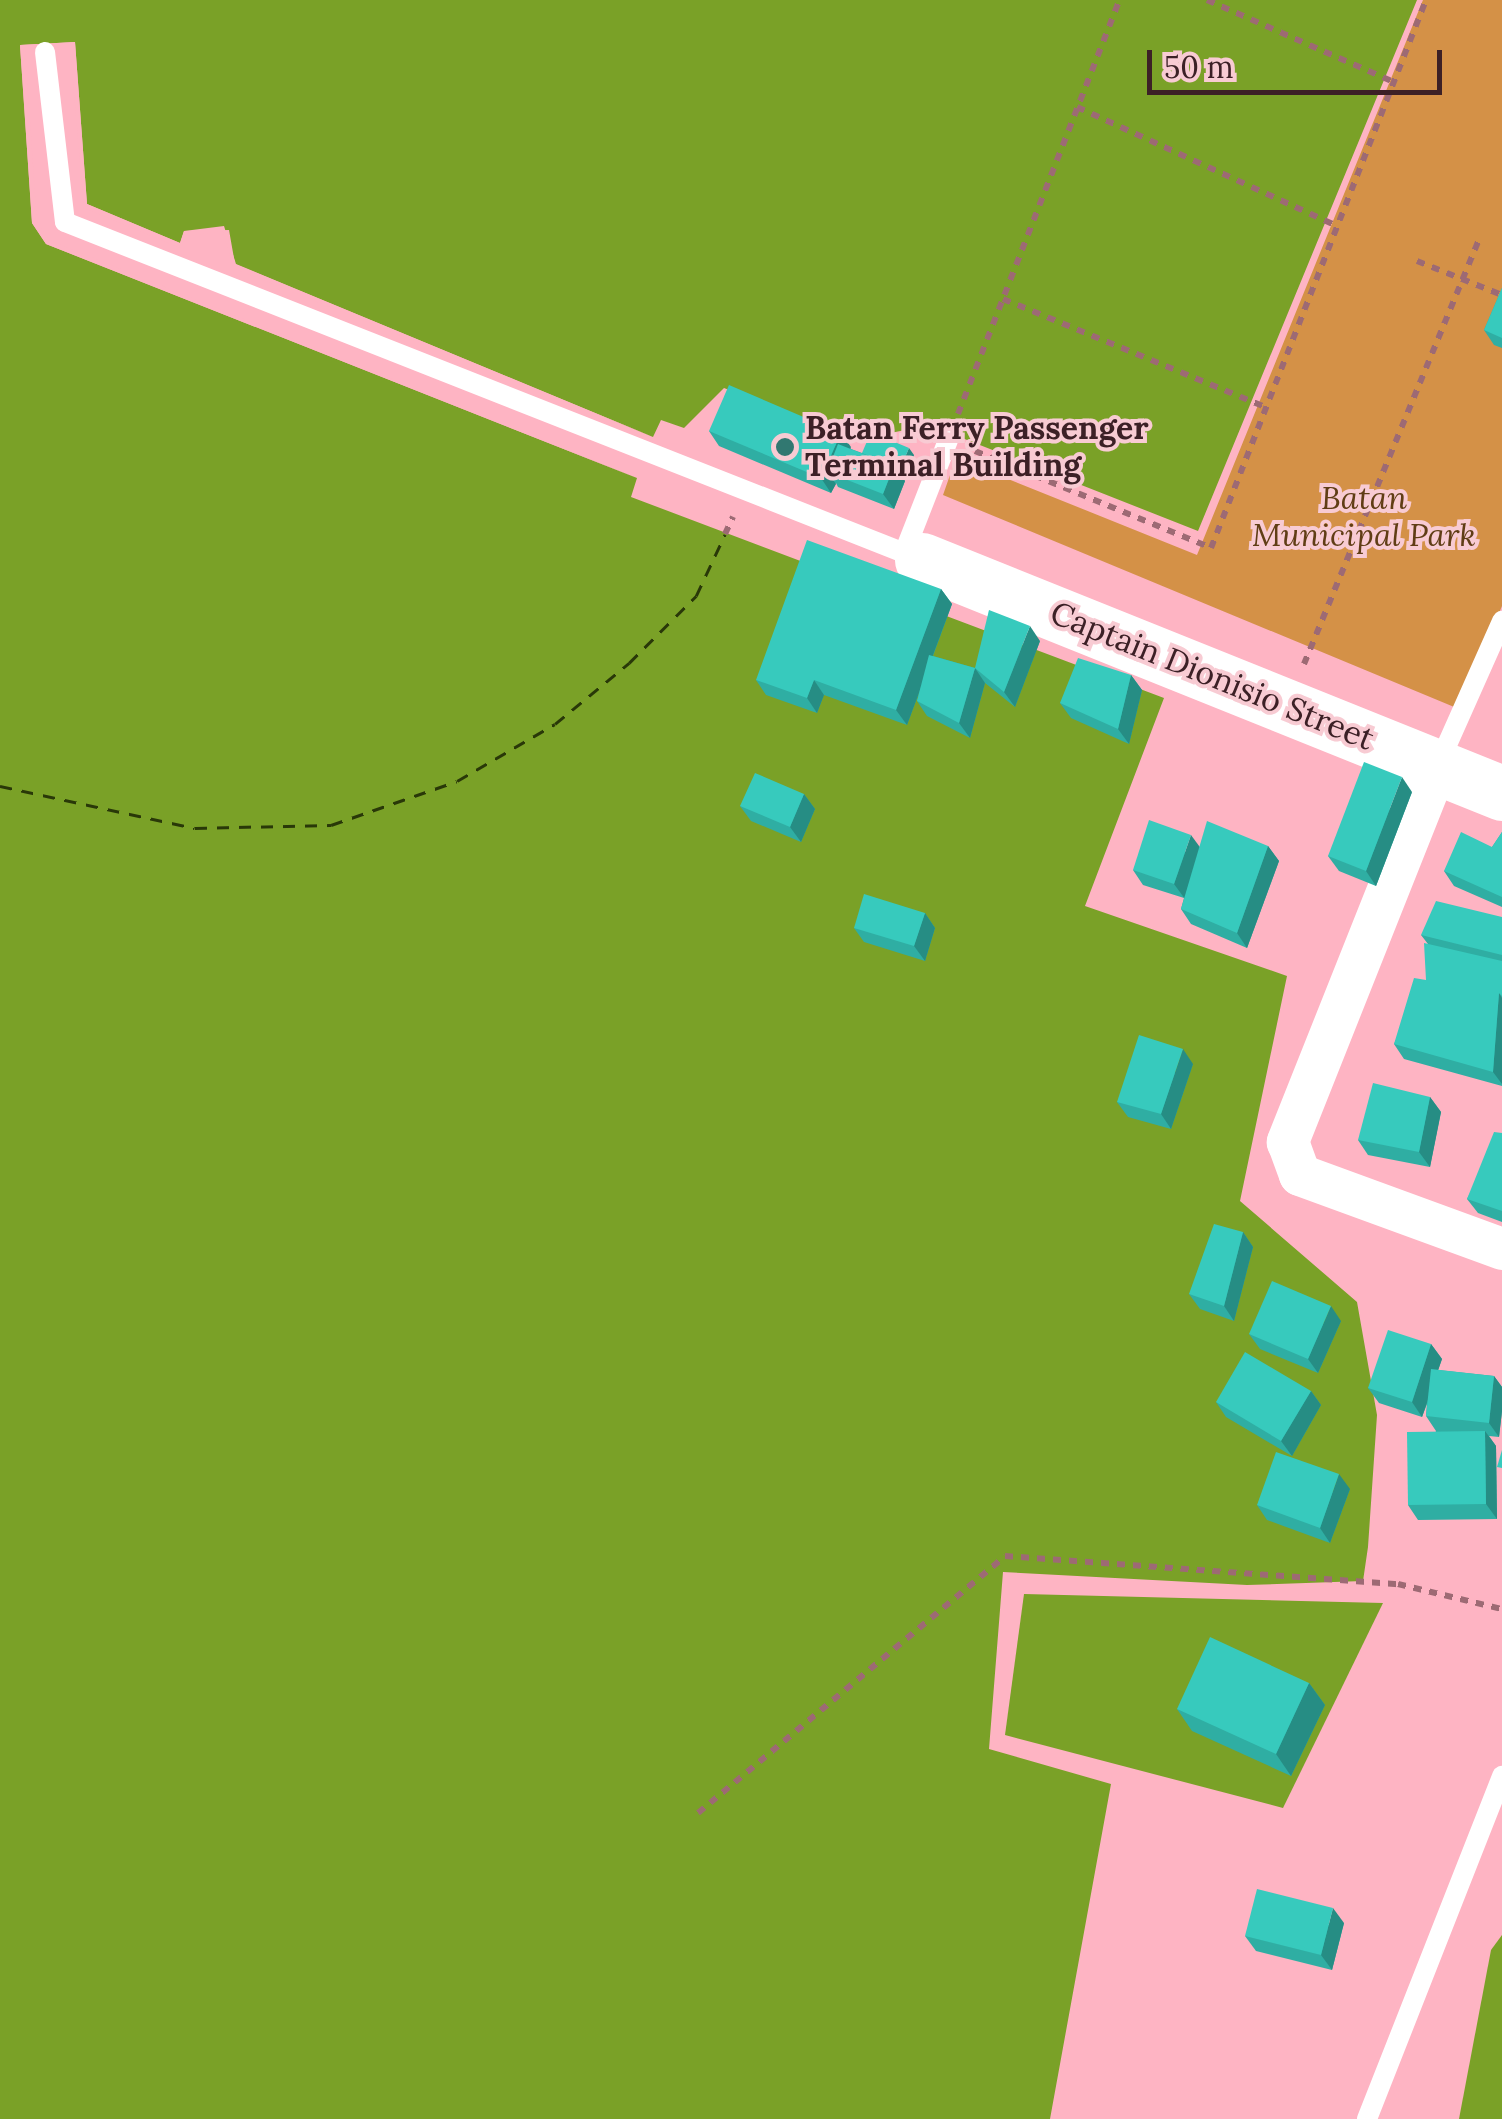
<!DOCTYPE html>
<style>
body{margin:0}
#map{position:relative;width:1502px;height:2119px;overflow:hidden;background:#feb4c3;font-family:Lora,serif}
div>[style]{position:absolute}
.green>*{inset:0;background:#d49147}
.water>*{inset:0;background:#7aa127}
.pier>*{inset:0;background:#feb4c3}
.ferry>*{height:2.5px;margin-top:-1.25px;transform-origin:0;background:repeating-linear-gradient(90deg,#293808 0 12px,transparent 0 22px)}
.path>*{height:6px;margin-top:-3px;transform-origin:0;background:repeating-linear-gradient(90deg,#9d6a74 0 8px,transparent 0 16px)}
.lane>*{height:20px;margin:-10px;padding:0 10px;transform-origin:10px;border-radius:10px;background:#fff}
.street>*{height:42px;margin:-21px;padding:0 21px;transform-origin:21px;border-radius:21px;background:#fff}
.secondary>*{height:55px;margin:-27.5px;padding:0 27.5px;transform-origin:27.5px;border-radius:27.5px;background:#fff}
.wall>*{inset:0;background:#2faea3}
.shaded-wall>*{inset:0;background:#268d84}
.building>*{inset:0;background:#37cabd}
.dots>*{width:28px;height:28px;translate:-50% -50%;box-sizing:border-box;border:5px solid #f8cbd3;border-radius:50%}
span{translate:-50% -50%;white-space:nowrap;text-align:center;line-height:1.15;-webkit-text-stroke:8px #f8cbd3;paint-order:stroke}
.poi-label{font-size:32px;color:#3c2026;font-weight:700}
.left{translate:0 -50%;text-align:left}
.park-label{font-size:32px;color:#603d15;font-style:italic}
.street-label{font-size:32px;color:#3c2026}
.scale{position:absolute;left:1147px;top:50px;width:295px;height:45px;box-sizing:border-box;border:5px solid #3c2026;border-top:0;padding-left:12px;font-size:30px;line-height:35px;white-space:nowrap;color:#3c2026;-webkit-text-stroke:8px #f8cbd3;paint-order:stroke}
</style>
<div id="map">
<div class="green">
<div style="clip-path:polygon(1423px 0,1502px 0,1502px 606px,1459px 709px,943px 495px,956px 458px,1197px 555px)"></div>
</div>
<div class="water">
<div style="clip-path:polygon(0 0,1417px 0,1198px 531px,929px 425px,857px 440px,724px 388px,684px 428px,661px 420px,653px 437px,235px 264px,229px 230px,184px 231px,180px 243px,87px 204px,75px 42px,20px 45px,32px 223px,46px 244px,637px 478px,631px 497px,1164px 698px,1085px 906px,1287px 976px,1240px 1201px,1357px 1302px,1377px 1415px,1368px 1547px,1363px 1581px,1247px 1585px,1003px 1572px,989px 1749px,1111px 1784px,1050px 2119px,0 2119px)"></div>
<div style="clip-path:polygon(1024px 1594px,1383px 1603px,1283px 1808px,1005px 1735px)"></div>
<div style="clip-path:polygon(1502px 1935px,1502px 2119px,1459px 2119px,1491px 1950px)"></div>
</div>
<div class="pier">
<div style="clip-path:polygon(75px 42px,87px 204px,180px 243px,184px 231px,224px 226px,236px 264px,653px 437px,233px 268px,223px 231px,188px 236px,180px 248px,84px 208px,70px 47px,25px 49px,37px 222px,49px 240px,637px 478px,46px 244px,32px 223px,20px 45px)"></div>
</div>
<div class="ferry">
<div style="left:0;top:786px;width:199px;rotate:12.2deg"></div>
<div style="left:195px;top:828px;width:136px;rotate:-1.3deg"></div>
<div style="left:331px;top:825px;width:133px;rotate:-19.2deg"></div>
<div style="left:457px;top:781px;width:113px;rotate:-30.2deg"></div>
<div style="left:555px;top:724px;width:96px;rotate:-39.5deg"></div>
<div style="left:629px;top:663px;width:95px;rotate:-45deg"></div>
<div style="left:696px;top:596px;width:68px;rotate:-64.9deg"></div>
</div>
<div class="path">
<div style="left:1207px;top:0;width:204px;rotate:23.7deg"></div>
<div style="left:1077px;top:107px;width:286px;rotate:24.6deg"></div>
<div style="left:1417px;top:261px;width:92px;rotate:21.8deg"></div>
<div style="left:1003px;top:299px;width:283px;rotate:22.4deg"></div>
<div style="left:958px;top:414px;width:444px;rotate:-68.7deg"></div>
<div style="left:975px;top:451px;width:255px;rotate:22.3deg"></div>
<div style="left:1211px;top:548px;width:589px;rotate:-68.58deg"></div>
<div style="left:725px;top:534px;width:19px;rotate:-65deg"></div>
<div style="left:1304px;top:664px;width:459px;rotate:-67.6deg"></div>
<div style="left:698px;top:1813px;width:400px;rotate:-39.9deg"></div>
<div style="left:1005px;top:1556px;width:394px;rotate:4.1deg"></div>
<div style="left:1398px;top:1584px;width:107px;rotate:13.5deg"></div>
</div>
<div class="lane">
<div style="left:45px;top:52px;width:171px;rotate:83.3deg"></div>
<div style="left:65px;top:222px;width:921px;rotate:21.52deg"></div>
<div style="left:904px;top:553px;width:121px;rotate:-68.7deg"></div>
<div style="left:1438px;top:765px;width:158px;rotate:-66deg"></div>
<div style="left:1367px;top:2119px;width:369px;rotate:-68.5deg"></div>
</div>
<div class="street">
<div style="left:1437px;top:767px;width:404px;rotate:111.7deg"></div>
<div style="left:1288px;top:1142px;width:35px;rotate:70deg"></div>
<div style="left:1300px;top:1175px;width:215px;rotate:20.1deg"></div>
</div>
<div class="secondary">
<div style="left:922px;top:560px;width:625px;rotate:21.89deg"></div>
</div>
<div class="wall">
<div style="clip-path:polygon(1502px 288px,1502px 348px,1494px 345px,1484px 330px)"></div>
<div style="clip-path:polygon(709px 431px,841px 433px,851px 449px,862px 453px,914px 455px,905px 477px,900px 475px,905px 481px,894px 509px,838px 487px,836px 483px,831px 493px,719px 446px)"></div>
<div style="clip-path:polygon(941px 589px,952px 604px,933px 656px,975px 668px,1040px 641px,1015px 707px,985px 683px,970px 738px,927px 716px,917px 701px,920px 690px,907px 725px,824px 695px,817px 713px,766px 695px,756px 680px)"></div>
<div style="clip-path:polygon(1131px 675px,1142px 690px,1129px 744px,1071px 718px,1060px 703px)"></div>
<div style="clip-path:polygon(1412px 792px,1376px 886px,1339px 871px,1328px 856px)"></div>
<div style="clip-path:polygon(804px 794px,815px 809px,801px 842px,751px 821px,740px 806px)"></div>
<div style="clip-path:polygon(1502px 832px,1502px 907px,1454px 886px,1444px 871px,1492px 847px)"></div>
<div style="clip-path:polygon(1268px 846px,1279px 861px,1247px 948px,1191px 924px,1181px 909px,1184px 898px,1143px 885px,1133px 870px,1200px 847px)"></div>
<div style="clip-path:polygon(925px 913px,935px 928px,925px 961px,864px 942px,854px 928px)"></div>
<div style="clip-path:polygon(1502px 917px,1502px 1086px,1404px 1059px,1394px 1044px,1426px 980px,1428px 944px,1421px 935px)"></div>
<div style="clip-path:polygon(1193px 1064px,1171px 1129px,1128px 1117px,1117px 1102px)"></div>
<div style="clip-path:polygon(1430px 1097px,1441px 1112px,1430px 1167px,1368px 1155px,1358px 1140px)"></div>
<div style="clip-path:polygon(1502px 1133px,1502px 1222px,1478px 1213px,1467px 1199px)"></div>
<div style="clip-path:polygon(1243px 1232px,1253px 1247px,1234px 1321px,1200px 1309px,1189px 1294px)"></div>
<div style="clip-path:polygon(1341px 1321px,1318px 1373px,1260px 1349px,1249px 1334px)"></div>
<div style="clip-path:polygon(1431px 1344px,1442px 1359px,1438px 1370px,1494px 1376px,1502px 1387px,1502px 1411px,1499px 1437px,1489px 1436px,1496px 1446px,1497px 1519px,1418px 1520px,1408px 1505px,1436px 1431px,1426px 1416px,1427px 1404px,1422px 1417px,1379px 1403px,1368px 1388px)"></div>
<div style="clip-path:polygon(1311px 1391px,1321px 1405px,1292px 1456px,1226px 1417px,1216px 1402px)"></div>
<div style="clip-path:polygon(1350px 1489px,1330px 1543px,1267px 1520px,1257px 1505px)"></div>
<div style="clip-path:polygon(1309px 1683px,1325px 1705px,1291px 1776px,1192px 1731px,1177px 1709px)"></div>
<div style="clip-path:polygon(1344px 1923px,1332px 1970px,1256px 1951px,1245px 1936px)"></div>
</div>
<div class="shaded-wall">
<div style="clip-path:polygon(841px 433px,851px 447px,839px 476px,827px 472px,836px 484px,831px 493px,821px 478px)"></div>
<div style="clip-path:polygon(909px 448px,914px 455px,905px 477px,900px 469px)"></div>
<div style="clip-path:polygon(894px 466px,905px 481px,894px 509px,883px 494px)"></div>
<div style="clip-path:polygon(941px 589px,952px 604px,907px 725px,896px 710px)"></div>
<div style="clip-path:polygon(1030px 626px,1040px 641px,1015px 707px,1004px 692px)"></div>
<div style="clip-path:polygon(975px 668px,985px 683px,970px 738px,959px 723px)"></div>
<div style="clip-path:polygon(1131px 675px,1142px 690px,1129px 744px,1118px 729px)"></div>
<div style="clip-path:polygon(814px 680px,824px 695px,817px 713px,807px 698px)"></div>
<div style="clip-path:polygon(1402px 777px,1412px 792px,1376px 886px,1366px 871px)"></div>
<div style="clip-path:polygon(804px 794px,815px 809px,801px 842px,790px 827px)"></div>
<div style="clip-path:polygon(1191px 835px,1202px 850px,1185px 899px,1174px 884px)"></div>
<div style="clip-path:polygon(1268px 846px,1279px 861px,1247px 948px,1237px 933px)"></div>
<div style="clip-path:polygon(925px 913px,935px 928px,925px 961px,914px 946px)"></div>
<div style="clip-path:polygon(1499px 993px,1502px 998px,1502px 1084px,1493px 1072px)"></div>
<div style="clip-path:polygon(1183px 1049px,1193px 1064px,1171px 1129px,1161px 1114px)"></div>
<div style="clip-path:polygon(1430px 1097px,1441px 1112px,1430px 1167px,1419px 1152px)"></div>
<div style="clip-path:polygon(1243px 1232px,1253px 1247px,1234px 1321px,1224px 1306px)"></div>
<div style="clip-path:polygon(1331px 1306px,1341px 1321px,1318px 1373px,1308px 1359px)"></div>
<div style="clip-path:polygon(1431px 1344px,1442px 1359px,1422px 1417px,1412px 1402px)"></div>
<div style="clip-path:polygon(1494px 1376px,1502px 1387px,1502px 1411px,1499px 1437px,1489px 1423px)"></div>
<div style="clip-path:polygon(1311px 1391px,1321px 1405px,1292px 1456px,1281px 1441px)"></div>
<div style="clip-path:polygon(1485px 1431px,1496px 1446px,1497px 1519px,1486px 1504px)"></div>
<div style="clip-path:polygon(1339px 1474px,1350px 1489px,1330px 1543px,1320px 1528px)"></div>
<div style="clip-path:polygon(1309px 1683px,1325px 1705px,1291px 1776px,1276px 1754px)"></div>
<div style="clip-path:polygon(1333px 1908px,1344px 1923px,1332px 1970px,1321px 1955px)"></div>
</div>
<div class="building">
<div style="clip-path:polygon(1502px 288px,1502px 338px,1484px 330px)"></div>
<div style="clip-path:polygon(729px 385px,841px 433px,821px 478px,709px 431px)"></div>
<div style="clip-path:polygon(871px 432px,909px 448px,900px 469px,862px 453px)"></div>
<div style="clip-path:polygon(838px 444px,894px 466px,883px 494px,827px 472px)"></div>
<div style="clip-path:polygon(807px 540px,941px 589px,896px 710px,814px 680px,807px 698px,756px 680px)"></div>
<div style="clip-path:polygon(989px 610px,1030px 626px,1004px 692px,975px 668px)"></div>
<div style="clip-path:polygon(929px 655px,975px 668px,959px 723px,917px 701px)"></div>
<div style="clip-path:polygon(1078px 658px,1131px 675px,1118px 729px,1060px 703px)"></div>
<div style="clip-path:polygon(1364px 762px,1402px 777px,1366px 871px,1328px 856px)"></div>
<div style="clip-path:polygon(755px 773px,804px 794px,790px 827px,740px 806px)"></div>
<div style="clip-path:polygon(1149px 820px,1191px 835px,1174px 884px,1133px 870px)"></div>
<div style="clip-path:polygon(1207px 821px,1268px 846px,1237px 933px,1181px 909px)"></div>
<div style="clip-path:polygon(1461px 832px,1492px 847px,1502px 832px,1502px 897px,1444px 871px)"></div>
<div style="clip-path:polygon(864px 894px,925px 913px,914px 946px,854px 928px)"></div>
<div style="clip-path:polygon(1436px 901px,1502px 917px,1502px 955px,1421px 935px)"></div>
<div style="clip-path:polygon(1424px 943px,1502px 961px,1502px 996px,1499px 993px,1493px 1072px,1394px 1044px,1414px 978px,1426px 980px)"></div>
<div style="clip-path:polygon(1139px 1035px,1183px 1049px,1161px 1114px,1117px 1102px)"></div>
<div style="clip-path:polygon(1373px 1083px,1430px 1097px,1419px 1152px,1358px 1140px)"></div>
<div style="clip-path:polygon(1494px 1132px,1502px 1133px,1502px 1211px,1467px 1199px)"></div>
<div style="clip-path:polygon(1214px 1224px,1243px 1232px,1224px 1306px,1189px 1294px)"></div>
<div style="clip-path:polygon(1272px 1281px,1331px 1306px,1308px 1359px,1249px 1334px)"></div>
<div style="clip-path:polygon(1388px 1330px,1431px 1344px,1412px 1402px,1368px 1388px)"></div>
<div style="clip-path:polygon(1245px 1352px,1311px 1391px,1281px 1441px,1216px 1402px)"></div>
<div style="clip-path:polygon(1431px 1369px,1494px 1376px,1489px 1423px,1426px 1416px)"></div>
<div style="clip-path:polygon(1485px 1431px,1486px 1504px,1408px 1505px,1407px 1432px)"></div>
<div style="clip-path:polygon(1502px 1450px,1502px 1468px,1497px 1467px)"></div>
<div style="clip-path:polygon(1276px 1452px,1339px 1474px,1320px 1528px,1257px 1505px)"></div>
<div style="clip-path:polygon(1210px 1637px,1309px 1683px,1276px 1754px,1177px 1709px)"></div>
<div style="clip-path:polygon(1257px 1889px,1333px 1908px,1321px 1955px,1245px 1936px)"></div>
</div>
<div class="dots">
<div style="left:785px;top:447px;background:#317871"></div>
</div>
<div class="poi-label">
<span class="left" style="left:805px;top:447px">Batan Ferry Passenger<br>Terminal Building</span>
</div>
<div class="park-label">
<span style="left:1364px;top:517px">Batan<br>Municipal Park</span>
</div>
<div class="street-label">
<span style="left:1212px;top:676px;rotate:22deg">Captain Dionisio Street</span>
</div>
<div class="scale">50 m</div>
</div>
